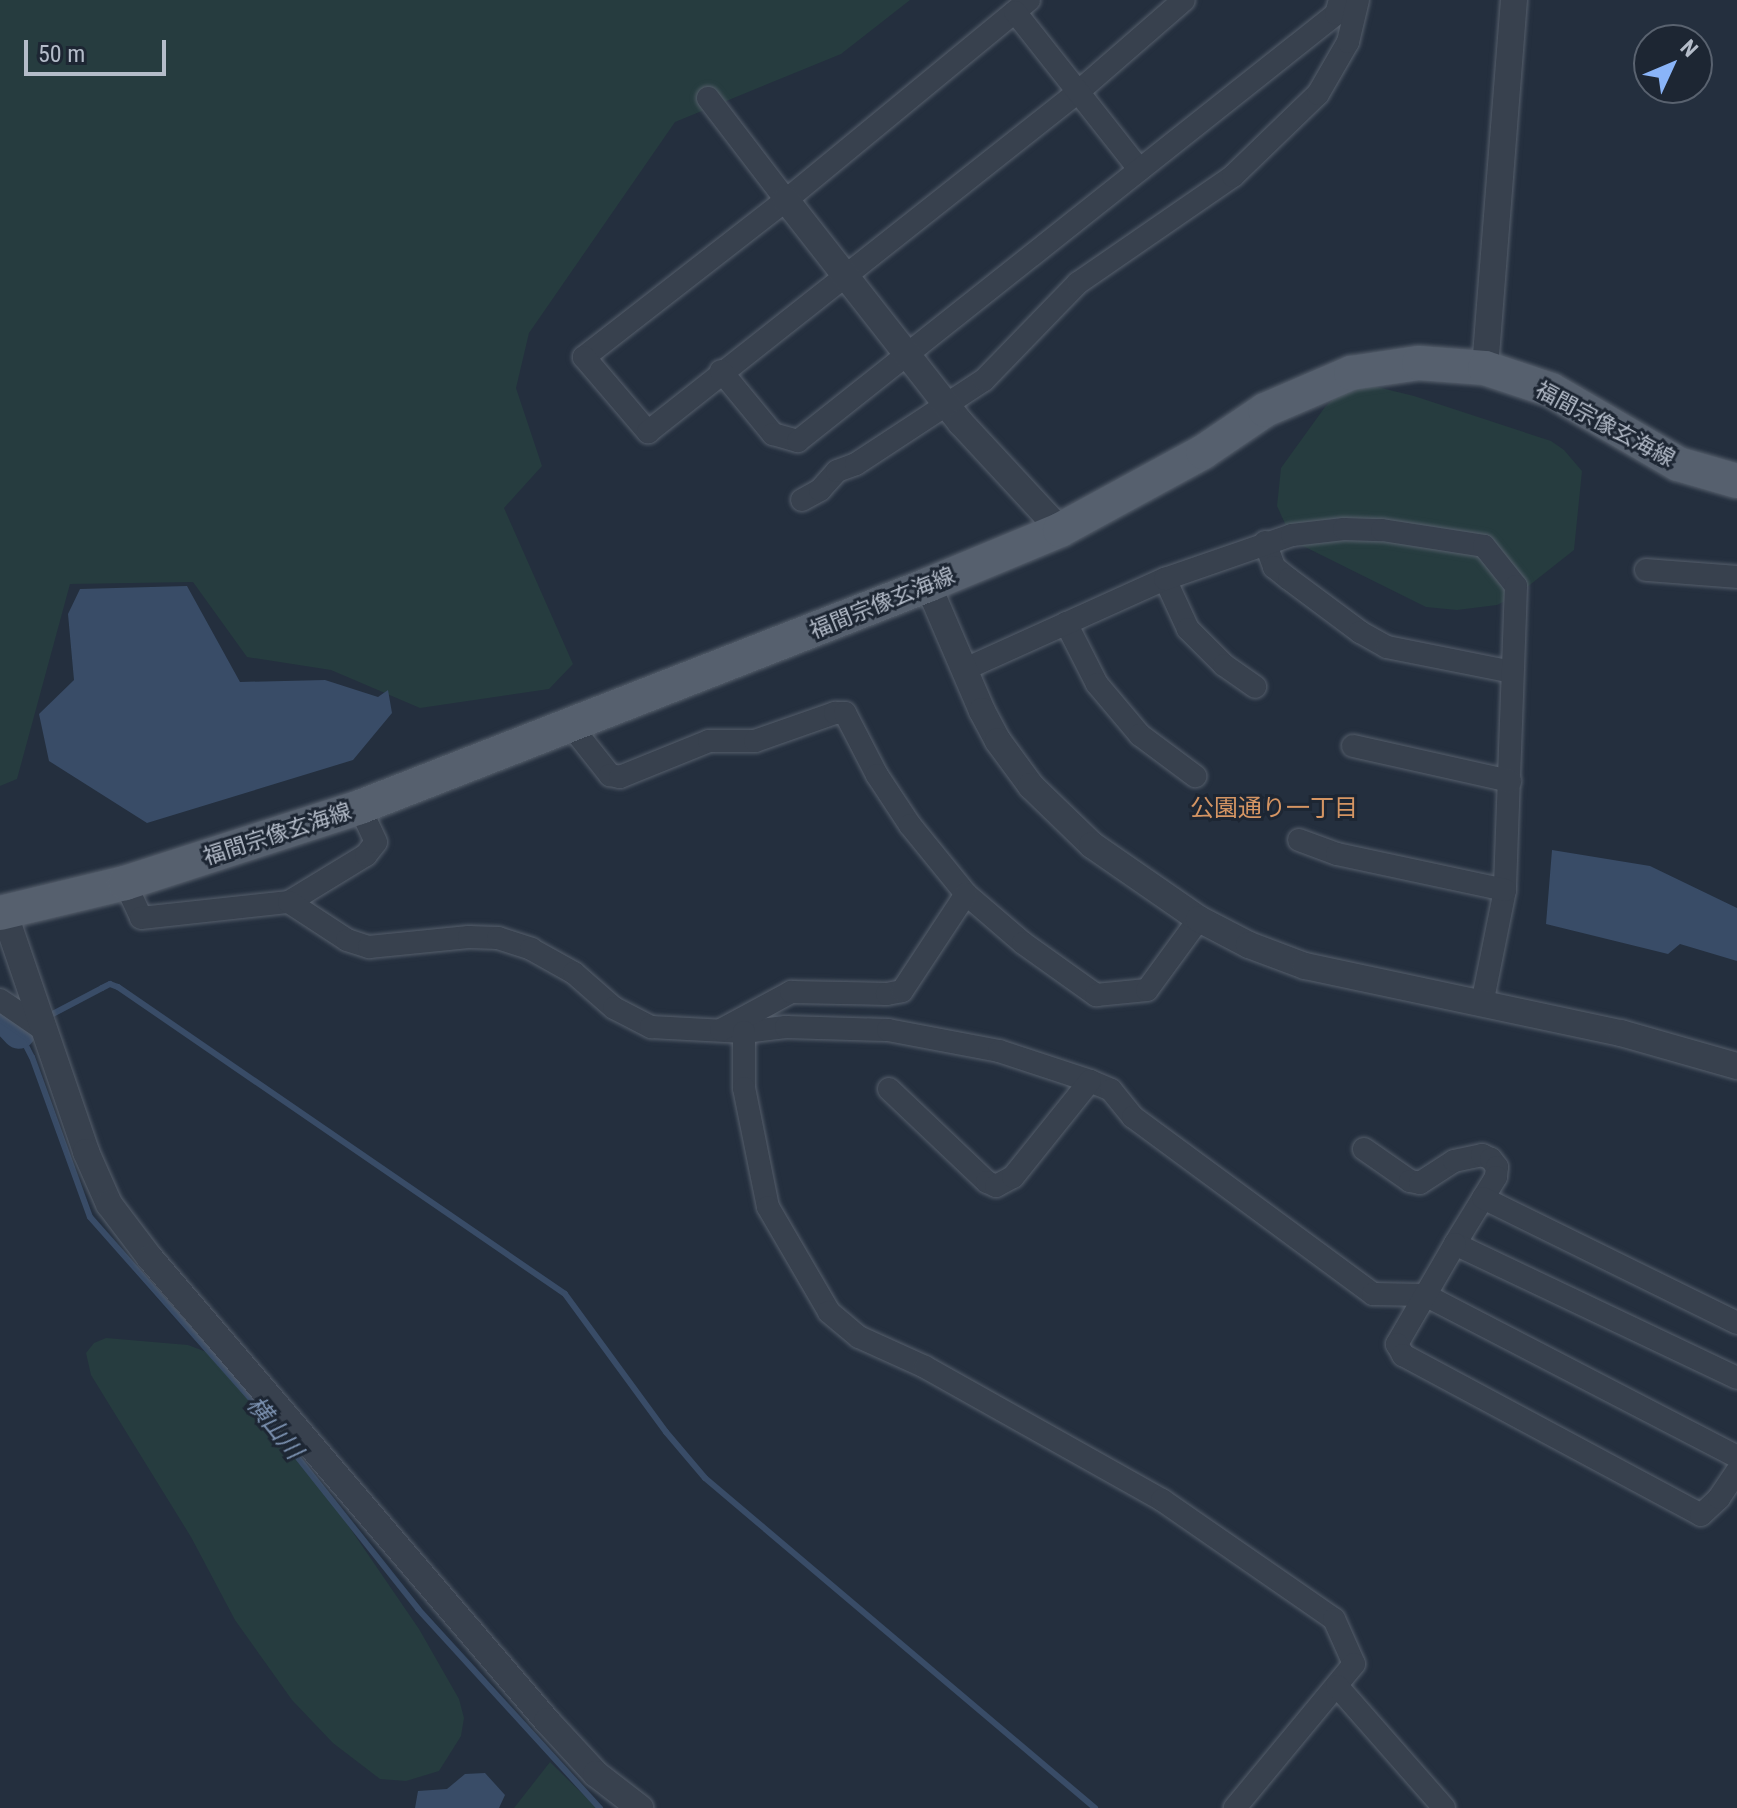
<!DOCTYPE html>
<meta charset="utf-8">
<style>
body{margin:0}
#map{position:relative;width:1737px;height:1808px;overflow:hidden;background:#242f3e;font-family:"Roboto Condensed","Noto Sans JP",sans-serif}
div>[style]{position:absolute}
.green>*{inset:0;background:#263c3f}
.water>*{inset:0;background:#394c67}
.stream>*{height:6px;margin:-3px;padding:0 3px;transform-origin:3px;border-radius:3px;background:#394c67}
.river>*{height:34px;margin:-17px;padding:0 17px;transform-origin:17px;border-radius:17px;background:#394c67}
.roads{filter:drop-shadow(0 0 2px #565f6c) drop-shadow(0 0 2px #565f6c)}
.minor>*{height:22px;margin:-11px;padding:0 11px;transform-origin:11px;border-radius:11px;background:#38414e}
.tertiary>*{height:26px;margin:-13px;padding:0 13px;transform-origin:13px;border-radius:13px;background:#38414e}
.primary>*{height:34px;margin:-17px;padding:0 17px;transform-origin:17px;border-radius:17px;background:#56606e}
span{translate:-50% -50%;white-space:nowrap;text-align:center;line-height:1.15;-webkit-text-stroke:6px #1d2633;paint-order:stroke}
.street-label{font-size:22px;color:#b4bcc9}
.neighbourhood-label{font-size:24px;color:#d59563}
.water-label{font-size:24px;color:#7c92b1;font-style:italic}
.north{position:absolute;left:1633px;top:24px;width:80px;height:80px;box-sizing:border-box;background:#1d2633;border:2px solid #59626f;border-radius:50%;rotate:46deg;font-size:22px;font-weight:700;line-height:32px;text-align:center;color:#b4bcc9}
.north::after{content:'';display:block;margin:auto;width:28px;height:36px;background:#8ab4f8;clip-path:polygon(50% 0,100% 100%,50% 72%,0 100%)}
.scale{position:absolute;left:24px;top:40px;width:142px;height:36px;box-sizing:border-box;border:4px solid #b4bcc9;border-top:0;padding-left:10px;font-size:24px;line-height:28px;white-space:nowrap;color:#b4bcc9;-webkit-text-stroke:6px #1d2633;paint-order:stroke}
</style>
<div id="map">
<div class="green">
<div style="clip-path:polygon(0 0,910px 0,841px 54px,675px 122px,529px 333px,516px 388px,542px 466px,504px 508px,573px 664px,549px 689px,420px 708px,331px 670px,247px 657px,193px 582px,70px 584px,17px 779px,0 786px)"></div>
<div style="clip-path:polygon(1369px 385px,1414px 396px,1551px 441px,1564px 450px,1582px 471px,1574px 550px,1517px 595px,1497px 605px,1457px 610px,1426px 607px,1293px 541px,1277px 506px,1281px 468px,1325px 407px,1339px 393px)"></div>
<div style="clip-path:polygon(106px 1338px,188px 1345px,220px 1357px,250px 1382px,419px 1629px,459px 1699px,464px 1718px,461px 1736px,439px 1771px,406px 1781px,380px 1779px,333px 1743px,292px 1700px,235px 1620px,191px 1537px,91px 1375px,86px 1353px,94px 1343px)"></div>
<div style="clip-path:polygon(550px 1762px,597px 1808px,514px 1808px)"></div>
</div>
<div class="water">
<div style="clip-path:polygon(187px 586px,240px 682px,325px 680px,378px 697px,388px 690px,392px 713px,353px 760px,147px 823px,49px 761px,39px 714px,74px 680px,68px 614px,80px 589px)"></div>
<div style="clip-path:polygon(1552px 850px,1650px 866px,1737px 908px,1737px 961px,1680px 944px,1668px 954px,1546px 924px)"></div>
<div style="clip-path:polygon(485px 1773px,505px 1795px,499px 1808px,415px 1808px,418px 1791px,447px 1789px,465px 1774px)"></div>
</div>
<div class="stream">
<div style="left:47px;top:1017px;width:62px;rotate:-27.8deg"></div>
<div style="left:102px;top:988px;width:9px;rotate:-27deg"></div>
<div style="left:110px;top:984px;width:9px;rotate:21deg"></div>
<div style="left:118px;top:987px;width:542px;rotate:34.48deg"></div>
<div style="left:565px;top:1294px;width:171px;rotate:53.8deg"></div>
<div style="left:666px;top:1432px;width:60px;rotate:49.7deg"></div>
<div style="left:705px;top:1478px;width:511px;rotate:40.24deg"></div>
<div style="left:30px;top:1026px;width:13px;rotate:151deg"></div>
<div style="left:19px;top:1032px;width:28px;rotate:63deg"></div>
<div style="left:32px;top:1057px;width:170px;rotate:70.1deg"></div>
<div style="left:90px;top:1217px;width:244px;rotate:48.5deg"></div>
<div style="left:252px;top:1400px;width:267px;rotate:51.5deg"></div>
<div style="left:418px;top:1609px;width:270px;rotate:47.6deg"></div>
</div>
<div class="river">
<div style="left:0;top:1019px;width:8px;rotate:7deg"></div>
<div style="left:8px;top:1020px;width:16px;rotate:47deg"></div>
</div>
<div class="roads">
<div class="minor">
<div style="left:1029px;top:0;width:315px;rotate:140.5deg"></div>
<div style="left:786px;top:200px;width:256px;rotate:142.1deg"></div>
<div style="left:584px;top:357px;width:99px;rotate:49.5deg"></div>
<div style="left:648px;top:432px;width:548px;rotate:-38.33deg"></div>
<div style="left:1078px;top:92px;width:140px;rotate:-41deg"></div>
<div style="left:1015px;top:12px;width:201px;rotate:51.7deg"></div>
<div style="left:708px;top:98px;width:128px;rotate:52.6deg"></div>
<div style="left:721px;top:371px;width:82px;rotate:50.5deg"></div>
<div style="left:773px;top:434px;width:26px;rotate:16deg"></div>
<div style="left:798px;top:441px;width:687px;rotate:-38.44deg"></div>
<div style="left:1336px;top:14px;width:15px;rotate:-74deg"></div>
<div style="left:802px;top:500px;width:21px;rotate:-29deg"></div>
<div style="left:820px;top:490px;width:25px;rotate:-48deg"></div>
<div style="left:837px;top:471px;width:20px;rotate:-20deg"></div>
<div style="left:856px;top:464px;width:153px;rotate:-33.3deg"></div>
<div style="left:984px;top:380px;width:135px;rotate:-45.9deg"></div>
<div style="left:1078px;top:283px;width:188px;rotate:-34.6deg"></div>
<div style="left:1233px;top:176px;width:118px;rotate:-44deg"></div>
<div style="left:1318px;top:94px;width:60px;rotate:-60deg"></div>
<div style="left:1348px;top:42px;width:43px;rotate:-76.6deg"></div>
<div style="left:1265px;top:542px;width:27px;rotate:70deg"></div>
<div style="left:1274px;top:567px;width:19px;rotate:39deg"></div>
<div style="left:1289px;top:579px;width:89px;rotate:36.7deg"></div>
<div style="left:1360px;top:632px;width:31px;rotate:29deg"></div>
<div style="left:1387px;top:647px;width:127px;rotate:11.3deg"></div>
<div style="left:1646px;top:570px;width:91px;rotate:4.4deg"></div>
<div style="left:1165px;top:579px;width:55px;rotate:65.3deg"></div>
<div style="left:1188px;top:629px;width:51px;rotate:45deg"></div>
<div style="left:1224px;top:665px;width:38px;rotate:35deg"></div>
<div style="left:1066px;top:623px;width:68px;rotate:63.1deg"></div>
<div style="left:1097px;top:684px;width:67px;rotate:49.9deg"></div>
<div style="left:1140px;top:735px;width:69px;rotate:36.7deg"></div>
<div style="left:963px;top:670px;width:222px;rotate:-24.3deg"></div>
<div style="left:1165px;top:579px;width:134px;rotate:-19.1deg"></div>
<div style="left:1292px;top:535px;width:52px;rotate:-6.6deg"></div>
<div style="left:1344px;top:529px;width:38px;rotate:2deg"></div>
<div style="left:1382px;top:530px;width:103px;rotate:8.9deg"></div>
<div style="left:1484px;top:546px;width:51px;rotate:51.3deg"></div>
<div style="left:1516px;top:586px;width:304px;rotate:92.1deg"></div>
<div style="left:1505px;top:890px;width:116px;rotate:101.4deg"></div>
<div style="left:571px;top:726px;width:63px;rotate:51.5deg"></div>
<div style="left:610px;top:775px;width:10px;rotate:11deg"></div>
<div style="left:620px;top:777px;width:96px;rotate:-22deg"></div>
<div style="left:709px;top:741px;width:46px"></div>
<div style="left:755px;top:741px;width:85px;rotate:-19.3deg"></div>
<div style="left:835px;top:713px;width:10px"></div>
<div style="left:845px;top:713px;width:70px;rotate:62.7deg"></div>
<div style="left:877px;top:775px;width:60px;rotate:56.6deg"></div>
<div style="left:910px;top:825px;width:89px;rotate:50.9deg"></div>
<div style="left:966px;top:894px;width:75px;rotate:40.7deg"></div>
<div style="left:1023px;top:943px;width:90px;rotate:35.5deg"></div>
<div style="left:1096px;top:995px;width:51px;rotate:-5.6deg"></div>
<div style="left:1147px;top:990px;width:88px;rotate:-53.8deg"></div>
<div style="left:1353px;top:746px;width:161px;rotate:12.6deg"></div>
<div style="left:1299px;top:840px;width:40px;rotate:20.2deg"></div>
<div style="left:1337px;top:854px;width:172px;rotate:12.1deg"></div>
<div style="left:125px;top:883px;width:38px;rotate:65deg"></div>
<div style="left:141px;top:918px;width:149px;rotate:-6.2deg"></div>
<div style="left:289px;top:902px;width:90px;rotate:-31.4deg"></div>
<div style="left:366px;top:855px;width:16px;rotate:-52deg"></div>
<div style="left:376px;top:842px;width:38px;rotate:-115deg"></div>
<div style="left:289px;top:902px;width:69px;rotate:33.2deg"></div>
<div style="left:347px;top:940px;width:23px;rotate:18deg"></div>
<div style="left:369px;top:947px;width:100px;rotate:-5.7deg"></div>
<div style="left:469px;top:937px;width:29px;rotate:2deg"></div>
<div style="left:498px;top:938px;width:35px;rotate:18deg"></div>
<div style="left:531px;top:949px;width:49px;rotate:29.2deg"></div>
<div style="left:574px;top:973px;width:53px;rotate:41.2deg"></div>
<div style="left:614px;top:1008px;width:42px;rotate:27.2deg"></div>
<div style="left:651px;top:1027px;width:93px;rotate:3.1deg"></div>
<div style="left:744px;top:1032px;width:42px;rotate:-6.8deg"></div>
<div style="left:786px;top:1027px;width:102px;rotate:1.7deg"></div>
<div style="left:888px;top:1030px;width:113px;rotate:10.7deg"></div>
<div style="left:999px;top:1051px;width:96px;rotate:18.2deg"></div>
<div style="left:1090px;top:1081px;width:23px;rotate:23deg"></div>
<div style="left:1111px;top:1090px;width:35px;rotate:51deg"></div>
<div style="left:1133px;top:1117px;width:298px;rotate:36.4deg"></div>
<div style="left:1373px;top:1294px;width:52px;rotate:1.1deg"></div>
<div style="left:1425px;top:1295px;width:352px;rotate:27.4deg"></div>
<div style="left:0;top:1000px;width:53px;rotate:34.3deg"></div>
<div style="left:721px;top:1030px;width:80px;rotate:-28.5deg"></div>
<div style="left:791px;top:992px;width:96px;rotate:1.2deg"></div>
<div style="left:887px;top:994px;width:15px;rotate:-11deg"></div>
<div style="left:902px;top:991px;width:116px;rotate:-56.6deg"></div>
<div style="left:744px;top:1032px;width:56px;rotate:90deg"></div>
<div style="left:744px;top:1088px;width:121px;rotate:78.6deg"></div>
<div style="left:768px;top:1207px;width:121px;rotate:59.8deg"></div>
<div style="left:829px;top:1312px;width:39px;rotate:40deg"></div>
<div style="left:859px;top:1337px;width:72px;rotate:24.4deg"></div>
<div style="left:925px;top:1367px;width:272px;rotate:29.3deg"></div>
<div style="left:1162px;top:1500px;width:209px;rotate:34.7deg"></div>
<div style="left:1334px;top:1619px;width:49px;rotate:66deg"></div>
<div style="left:1354px;top:1664px;width:187px;rotate:129.6deg"></div>
<div style="left:889px;top:1089px;width:135px;rotate:43.5deg"></div>
<div style="left:987px;top:1182px;width:10px;rotate:24deg"></div>
<div style="left:996px;top:1186px;width:19px;rotate:-28deg"></div>
<div style="left:1013px;top:1177px;width:123px;rotate:-51.3deg"></div>
<div style="left:1364px;top:1149px;width:56px;rotate:34.8deg"></div>
<div style="left:1410px;top:1181px;width:10px;rotate:11deg"></div>
<div style="left:1420px;top:1183px;width:40px;rotate:-32.9deg"></div>
<div style="left:1454px;top:1161px;width:29px;rotate:-12deg"></div>
<div style="left:1482px;top:1155px;width:10px;rotate:24deg"></div>
<div style="left:1491px;top:1159px;width:10px;rotate:53deg"></div>
<div style="left:1497px;top:1167px;width:10px;rotate:96deg"></div>
<div style="left:1496px;top:1177px;width:79px;rotate:121.5deg"></div>
<div style="left:1455px;top:1244px;width:312px;rotate:25.4deg"></div>
<div style="left:1483px;top:1198px;width:283px;rotate:26.2deg"></div>
<div style="left:1455px;top:1244px;width:116px;rotate:120.1deg"></div>
<div style="left:1397px;top:1344px;width:13px;rotate:61deg"></div>
<div style="left:1403px;top:1355px;width:338px;rotate:28.2deg"></div>
<div style="left:1701px;top:1515px;width:25px;rotate:-43deg"></div>
<div style="left:1719px;top:1498px;width:32px;rotate:-56deg"></div>
<div style="left:1337px;top:1686px;width:162px;rotate:48.7deg"></div>
</div>
<div class="tertiary">
<div style="left:786px;top:200px;width:283px;rotate:51.9deg"></div>
<div style="left:961px;top:423px;width:146px;rotate:47.2deg"></div>
<div style="left:1485px;top:368px;width:369px;rotate:-85.5deg"></div>
<div style="left:928px;top:585px;width:137px;rotate:66.8deg"></div>
<div style="left:982px;top:711px;width:34px;rotate:62deg"></div>
<div style="left:998px;top:741px;width:56px;rotate:53.7deg"></div>
<div style="left:1031px;top:786px;width:85px;rotate:44deg"></div>
<div style="left:1092px;top:845px;width:130px;rotate:34.7deg"></div>
<div style="left:1199px;top:919px;width:56px;rotate:27.5deg"></div>
<div style="left:1249px;top:945px;width:60px;rotate:20.6deg"></div>
<div style="left:1305px;top:966px;width:323px;rotate:12deg"></div>
<div style="left:1621px;top:1033px;width:121px;rotate:15.9deg"></div>
<div style="left:4px;top:912px;width:254px;rotate:71.1deg"></div>
<div style="left:86px;top:1152px;width:57px;rotate:66.1deg"></div>
<div style="left:109px;top:1204px;width:68px;rotate:52.8deg"></div>
<div style="left:150px;top:1258px;width:610px;rotate:49.39deg"></div>
<div style="left:547px;top:1721px;width:72px;rotate:47.2deg"></div>
<div style="left:596px;top:1774px;width:56px;rotate:37.7deg"></div>
</div>
<div class="primary">
<div style="left:0;top:913px;width:129px;rotate:-13.5deg"></div>
<div style="left:125px;top:883px;width:247px;rotate:-17.9deg"></div>
<div style="left:360px;top:807px;width:610px;rotate:-21.35deg"></div>
<div style="left:928px;top:585px;width:143px;rotate:-22.6deg"></div>
<div style="left:1060px;top:530px;width:163px;rotate:-28.6deg"></div>
<div style="left:1203px;top:452px;width:75px;rotate:-34.1deg"></div>
<div style="left:1265px;top:410px;width:94px;rotate:-23.3deg"></div>
<div style="left:1351px;top:373px;width:69px;rotate:-8.4deg"></div>
<div style="left:1419px;top:363px;width:66px;rotate:4.3deg"></div>
<div style="left:1485px;top:368px;width:70px;rotate:18.4deg"></div>
<div style="left:1551px;top:390px;width:147px;rotate:30.2deg"></div>
<div style="left:1678px;top:464px;width:61px;rotate:16.1deg"></div>
</div>
</div>
<div class="street-label">
<span style="left:1605px;top:424px;rotate:28deg">福間宗像玄海線</span>
<span style="left:882px;top:603px;rotate:-22deg">福間宗像玄海線</span>
<span style="left:277px;top:834px;rotate:-18deg">福間宗像玄海線</span>
</div>
<div class="neighbourhood-label">
<span style="left:1274px;top:809px">公園通り一丁目</span>
</div>
<div class="water-label">
<span style="left:274px;top:1428px;rotate:51deg">横山川</span>
</div>
<div class="north">N</div>
<div class="scale">50 m</div>
</div>
